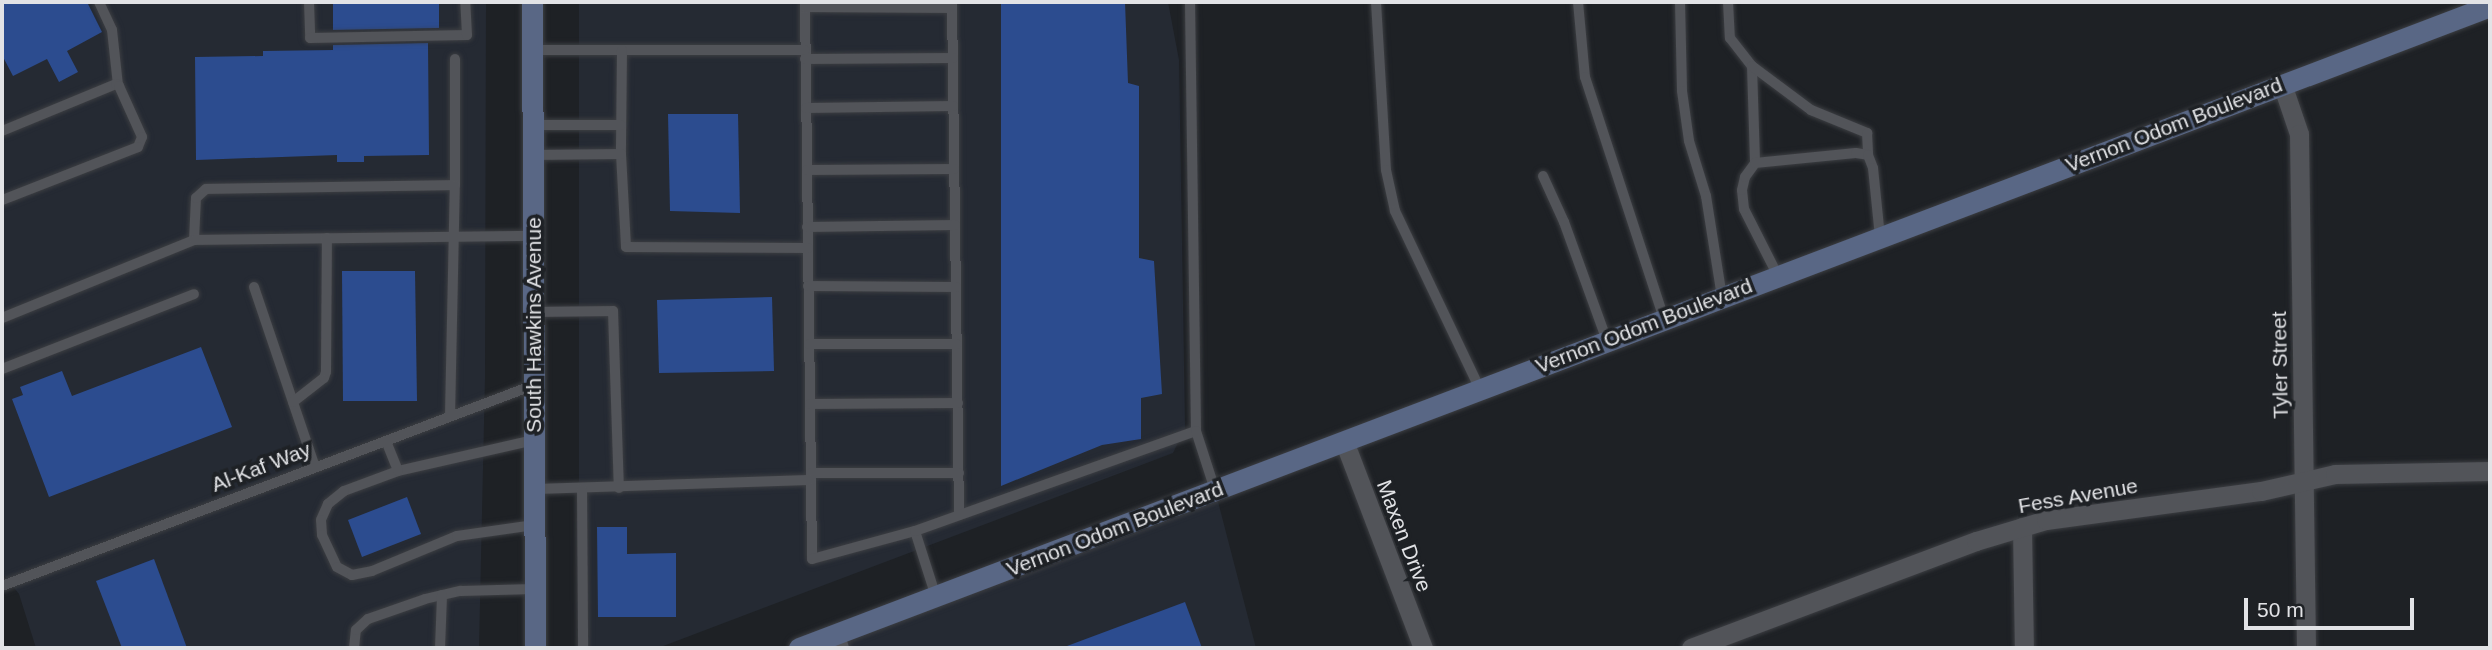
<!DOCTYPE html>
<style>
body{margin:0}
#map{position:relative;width:2492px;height:650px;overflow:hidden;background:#1e2125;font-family:Arial,sans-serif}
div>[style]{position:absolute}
.built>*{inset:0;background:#252a33}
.building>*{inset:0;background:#2c4c8f}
.roads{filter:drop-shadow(0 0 2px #3c3e42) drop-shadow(0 0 2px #3c3e42)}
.lane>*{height:10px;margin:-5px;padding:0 5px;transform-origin:5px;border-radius:5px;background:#525459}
.street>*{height:19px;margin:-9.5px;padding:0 9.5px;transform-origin:9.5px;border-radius:9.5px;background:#525459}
.secondary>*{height:21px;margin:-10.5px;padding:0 10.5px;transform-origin:10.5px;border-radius:10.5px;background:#596785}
span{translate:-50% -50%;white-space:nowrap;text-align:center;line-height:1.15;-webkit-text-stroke:7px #1e2125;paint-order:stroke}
.street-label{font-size:21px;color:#e2e3e6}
.frame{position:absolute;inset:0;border:4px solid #e2e3e6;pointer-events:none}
.scale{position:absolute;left:2244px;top:598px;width:170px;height:32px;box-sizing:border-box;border:4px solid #e2e3e6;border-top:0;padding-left:9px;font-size:21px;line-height:24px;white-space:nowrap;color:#e2e3e6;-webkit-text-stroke:5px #1e2125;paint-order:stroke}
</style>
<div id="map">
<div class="built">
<div style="clip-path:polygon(2px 2px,486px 2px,485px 378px,479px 648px,36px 648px,19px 594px,2px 573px)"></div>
<div style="clip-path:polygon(579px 2px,1168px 2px,1179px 60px,1185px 428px,1173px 453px,658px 648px,579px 648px)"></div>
<div style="clip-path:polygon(1215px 490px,1256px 648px,799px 648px)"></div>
</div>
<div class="building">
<div style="clip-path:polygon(2px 2px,87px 2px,102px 32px,67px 51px,78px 72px,59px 82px,47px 59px,13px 76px,2px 55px)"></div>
<div style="clip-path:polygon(333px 2px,439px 2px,439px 28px,333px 30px)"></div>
<div style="clip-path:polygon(1001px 2px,1125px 2px,1128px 83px,1139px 86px,1139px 258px,1154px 261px,1162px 394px,1141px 398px,1141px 439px,1102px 445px,1001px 486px)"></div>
<div style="clip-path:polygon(428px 43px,429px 155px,364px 156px,364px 162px,337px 162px,337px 155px,196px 160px,195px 57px,263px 56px,263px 51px,333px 50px,333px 45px)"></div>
<div style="clip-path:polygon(668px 114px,738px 114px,740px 213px,670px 211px)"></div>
<div style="clip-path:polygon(342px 271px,415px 271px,417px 401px,343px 401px)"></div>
<div style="clip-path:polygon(772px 297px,774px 371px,659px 373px,657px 300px)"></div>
<div style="clip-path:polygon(201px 347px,232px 427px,49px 497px,12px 399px,23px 395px,20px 387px,62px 371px,72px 396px)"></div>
<div style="clip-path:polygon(407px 497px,421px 534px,362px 557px,348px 520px)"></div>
<div style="clip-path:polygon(597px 527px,627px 527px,627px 554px,676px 553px,676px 617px,598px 617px)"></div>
<div style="clip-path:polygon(154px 559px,187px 648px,122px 648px,96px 581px)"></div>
<div style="clip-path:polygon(1185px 602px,1202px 648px,1067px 648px,1067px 646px)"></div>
</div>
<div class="roads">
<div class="lane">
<div style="left:99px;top:2px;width:31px;rotate:65deg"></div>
<div style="left:112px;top:30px;width:55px;rotate:83.8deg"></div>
<div style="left:309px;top:2px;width:36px;rotate:88deg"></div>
<div style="left:310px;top:38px;width:157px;rotate:-1.1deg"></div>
<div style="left:467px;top:35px;width:33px;rotate:-93deg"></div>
<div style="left:805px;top:2px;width:557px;rotate:89.28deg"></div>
<div style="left:812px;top:559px;width:107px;rotate:-15.2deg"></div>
<div style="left:915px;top:531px;width:69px;rotate:72.3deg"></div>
<div style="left:952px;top:2px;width:513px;rotate:89.22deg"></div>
<div style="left:1190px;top:2px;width:429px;rotate:89.2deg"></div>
<div style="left:1376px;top:2px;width:168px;rotate:86.6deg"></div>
<div style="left:1386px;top:170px;width:42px;rotate:77.6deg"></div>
<div style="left:1395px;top:211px;width:197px;rotate:64.5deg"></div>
<div style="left:1578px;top:2px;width:75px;rotate:84.7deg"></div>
<div style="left:1585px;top:77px;width:255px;rotate:71.9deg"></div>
<div style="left:1680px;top:2px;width:89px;rotate:88.7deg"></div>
<div style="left:1682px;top:91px;width:50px;rotate:82deg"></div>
<div style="left:1689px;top:141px;width:58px;rotate:72.8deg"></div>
<div style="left:1706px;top:196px;width:102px;rotate:81deg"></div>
<div style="left:1728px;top:2px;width:36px;rotate:87deg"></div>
<div style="left:1730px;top:38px;width:36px;rotate:52deg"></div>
<div style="left:1752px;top:66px;width:97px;rotate:88.2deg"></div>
<div style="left:805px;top:7px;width:147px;rotate:0.4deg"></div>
<div style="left:533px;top:50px;width:272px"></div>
<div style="left:622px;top:50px;width:104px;rotate:90.6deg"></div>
<div style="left:621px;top:154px;width:93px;rotate:86.9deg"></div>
<div style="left:626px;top:247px;width:182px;rotate:0.3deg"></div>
<div style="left:805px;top:59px;width:148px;rotate:-0.4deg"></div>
<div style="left:1752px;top:66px;width:74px;rotate:36.7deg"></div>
<div style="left:1811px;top:110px;width:61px;rotate:22.3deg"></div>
<div style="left:1867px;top:133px;width:22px;rotate:87deg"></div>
<div style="left:806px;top:108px;width:147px;rotate:-0.8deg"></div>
<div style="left:532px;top:125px;width:89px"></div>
<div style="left:2px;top:131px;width:123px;rotate:-22.4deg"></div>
<div style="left:116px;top:84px;width:4px;rotate:34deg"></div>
<div style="left:119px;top:86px;width:56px;rotate:65.7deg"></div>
<div style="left:142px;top:137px;width:11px;rotate:112deg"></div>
<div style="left:138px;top:147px;width:146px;rotate:158.7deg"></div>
<div style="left:532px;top:155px;width:89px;rotate:-0.6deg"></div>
<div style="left:807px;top:170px;width:147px;rotate:-0.4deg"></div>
<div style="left:1543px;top:176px;width:51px;rotate:65.5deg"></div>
<div style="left:1564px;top:222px;width:127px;rotate:70.1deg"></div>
<div style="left:807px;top:227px;width:148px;rotate:-0.8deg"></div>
<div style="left:194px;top:240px;width:42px;rotate:-87.3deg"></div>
<div style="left:196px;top:198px;width:13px;rotate:-42deg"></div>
<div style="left:206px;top:189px;width:249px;rotate:-0.9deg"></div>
<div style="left:455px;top:185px;width:126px;rotate:-90deg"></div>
<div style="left:1778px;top:276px;width:75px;rotate:-116.9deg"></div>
<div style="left:1744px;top:209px;width:19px;rotate:-96deg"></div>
<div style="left:1742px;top:190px;width:13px;rotate:-77deg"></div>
<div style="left:1745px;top:177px;width:17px;rotate:-54deg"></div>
<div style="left:1755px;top:163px;width:101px;rotate:-5.7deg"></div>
<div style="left:1856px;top:153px;width:12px;rotate:9deg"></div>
<div style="left:1868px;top:155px;width:14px;rotate:69deg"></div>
<div style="left:1873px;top:168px;width:69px;rotate:84.2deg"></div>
<div style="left:808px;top:286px;width:148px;rotate:0.4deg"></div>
<div style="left:254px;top:287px;width:190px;rotate:71.3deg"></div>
<div style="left:534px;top:312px;width:79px;rotate:-0.7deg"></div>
<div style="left:613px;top:311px;width:177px;rotate:88.1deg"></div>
<div style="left:2px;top:318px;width:207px;rotate:-22.1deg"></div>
<div style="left:194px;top:240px;width:339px;rotate:-0.7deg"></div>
<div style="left:809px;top:344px;width:148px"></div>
<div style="left:2px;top:369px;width:206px;rotate:-21.3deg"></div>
<div style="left:293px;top:402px;width:39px;rotate:-38deg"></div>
<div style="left:324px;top:378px;width:6px;rotate:-72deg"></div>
<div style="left:326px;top:372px;width:134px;rotate:-89.6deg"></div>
<div style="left:810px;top:404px;width:148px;rotate:-0.4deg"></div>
<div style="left:450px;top:416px;width:231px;rotate:-88.8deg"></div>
<div style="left:534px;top:440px;width:139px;rotate:167.2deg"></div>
<div style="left:398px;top:471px;width:58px;rotate:159.7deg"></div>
<div style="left:344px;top:491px;width:21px;rotate:141deg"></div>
<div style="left:328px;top:504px;width:17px;rotate:114deg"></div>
<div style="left:321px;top:520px;width:15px;rotate:86deg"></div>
<div style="left:322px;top:535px;width:35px;rotate:65deg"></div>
<div style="left:337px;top:567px;width:17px;rotate:28deg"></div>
<div style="left:352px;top:575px;width:20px;rotate:-11deg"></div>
<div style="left:372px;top:571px;width:92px;rotate:-22.4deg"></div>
<div style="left:457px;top:536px;width:78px;rotate:-8.1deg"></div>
<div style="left:386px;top:441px;width:32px;rotate:68deg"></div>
<div style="left:811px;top:473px;width:148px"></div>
<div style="left:534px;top:489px;width:277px;rotate:-1.9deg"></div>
<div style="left:582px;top:489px;width:159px;rotate:89.6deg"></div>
<div style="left:915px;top:531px;width:298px;rotate:-19.6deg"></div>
<div style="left:1196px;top:431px;width:62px;rotate:72.1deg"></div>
<div style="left:2px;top:586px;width:569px;rotate:-20.7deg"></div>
<div style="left:354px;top:648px;width:18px;rotate:-84deg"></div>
<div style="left:356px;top:630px;width:16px;rotate:-43deg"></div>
<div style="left:368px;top:619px;width:60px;rotate:-19.3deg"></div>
<div style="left:425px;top:599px;width:37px;rotate:-13deg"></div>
<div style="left:461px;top:591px;width:73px;rotate:-1.6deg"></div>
<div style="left:440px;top:648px;width:53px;rotate:-87.8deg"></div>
</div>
<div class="street">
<div style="left:2282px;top:84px;width:53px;rotate:71.2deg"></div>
<div style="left:2299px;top:134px;width:514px;rotate:89.22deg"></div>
<div style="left:1344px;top:441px;width:222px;rotate:69.1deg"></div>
<div style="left:2022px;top:527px;width:121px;rotate:89.1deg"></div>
<div style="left:835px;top:635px;width:14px;rotate:73deg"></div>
<div style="left:1691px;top:648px;width:304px;rotate:-20.6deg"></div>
<div style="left:1976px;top:541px;width:73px;rotate:-16.7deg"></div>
<div style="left:2046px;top:520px;width:217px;rotate:-7.7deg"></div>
<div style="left:2261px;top:491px;width:76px;rotate:-12.9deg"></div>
<div style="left:2335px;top:474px;width:155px;rotate:-1.1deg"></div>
</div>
<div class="secondary">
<div style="left:532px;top:2px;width:646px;rotate:89.73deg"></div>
<div style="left:799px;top:648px;width:1809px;rotate:-20.79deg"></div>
</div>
</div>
<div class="street-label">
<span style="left:2174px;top:125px;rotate:-21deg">Vernon Odom Boulevard</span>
<span style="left:534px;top:325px;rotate:-90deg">South Hawkins Avenue</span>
<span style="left:1644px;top:326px;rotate:-21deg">Vernon Odom Boulevard</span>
<span style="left:2280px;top:365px;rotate:-91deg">Tyler Street</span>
<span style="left:261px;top:467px;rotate:-21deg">Al-Kaf Way</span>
<span style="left:2078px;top:496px;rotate:-10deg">Fess Avenue</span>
<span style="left:1115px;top:529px;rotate:-21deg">Vernon Odom Boulevard</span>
<span style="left:1404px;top:536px;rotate:69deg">Maxen Drive</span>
</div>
<div class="frame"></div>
<div class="scale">50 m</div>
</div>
